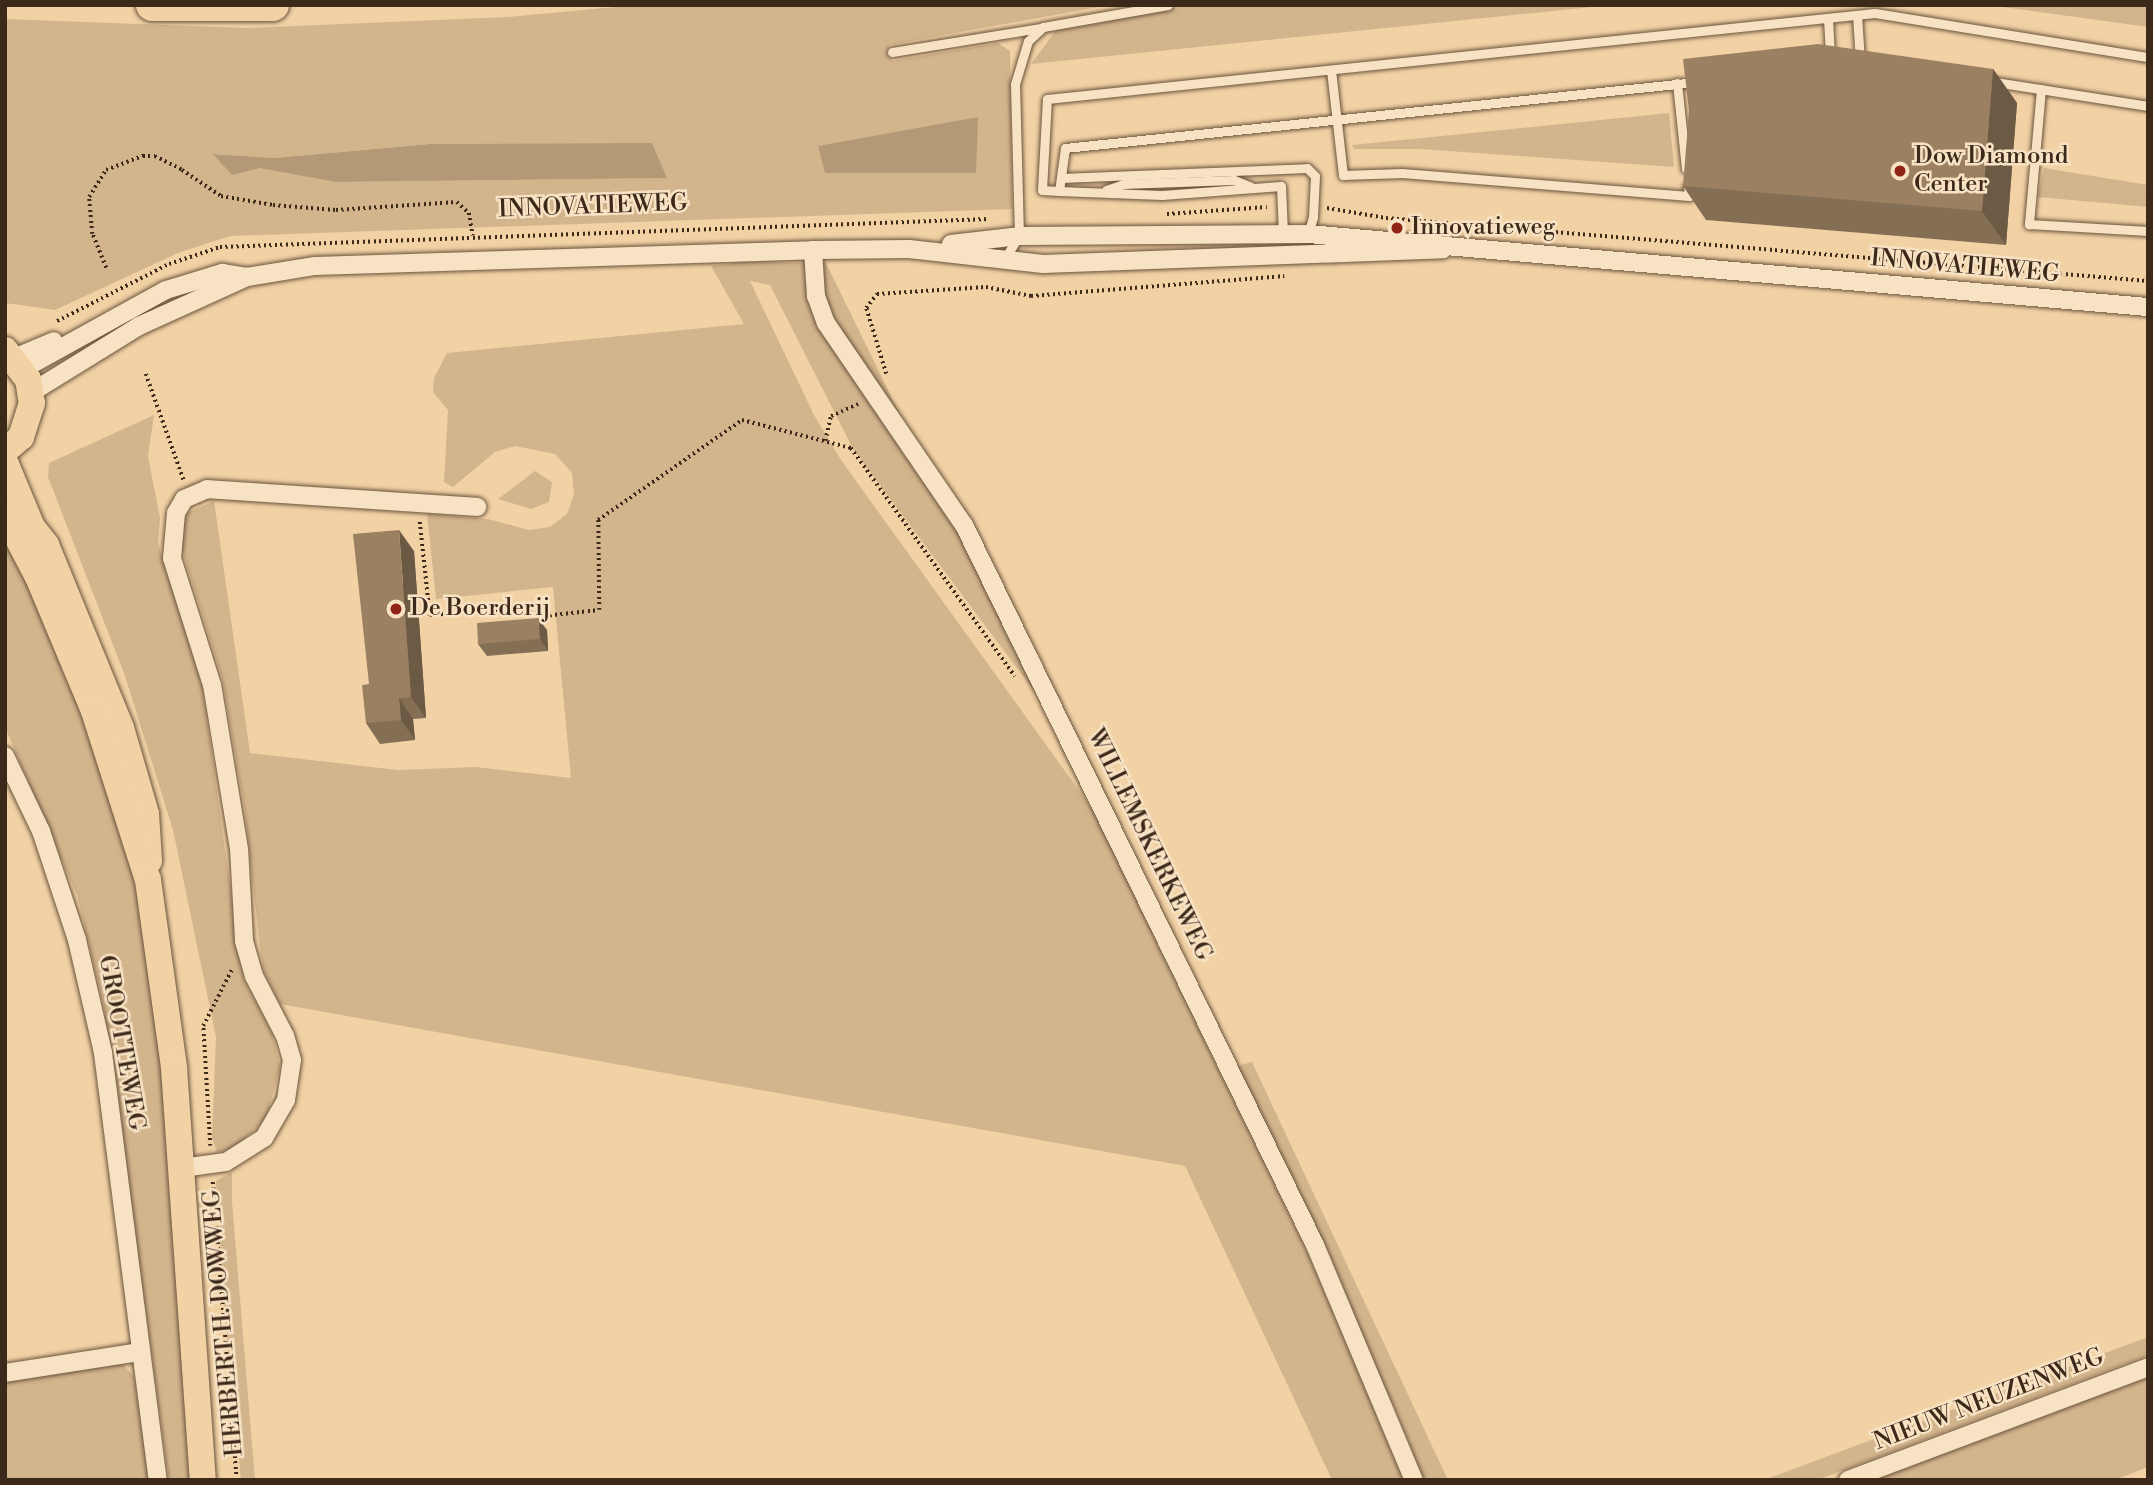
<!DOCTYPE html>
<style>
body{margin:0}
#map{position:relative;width:2153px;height:1485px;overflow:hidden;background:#f2d2a5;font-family:"Libre Bodoni",serif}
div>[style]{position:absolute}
.green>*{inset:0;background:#d3b58d}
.water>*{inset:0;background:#b49976}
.path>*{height:3.5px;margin-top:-1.75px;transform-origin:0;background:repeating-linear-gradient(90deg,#3d291a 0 2px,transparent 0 5.5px)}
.roads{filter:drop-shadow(0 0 2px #6a533d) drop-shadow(0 0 2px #6a533d)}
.lane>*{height:9px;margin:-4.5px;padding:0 4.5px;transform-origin:4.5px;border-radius:4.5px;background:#f7e2c4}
.street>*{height:18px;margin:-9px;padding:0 9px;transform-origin:9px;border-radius:9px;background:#f7e2c4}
.primary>*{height:26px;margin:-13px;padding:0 13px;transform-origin:13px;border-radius:13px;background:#f2d2a5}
.highway>*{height:32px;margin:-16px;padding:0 16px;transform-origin:16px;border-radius:16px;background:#f2d2a5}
.wall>*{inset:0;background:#856f54}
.shaded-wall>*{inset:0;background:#6c5a45}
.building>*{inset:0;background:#9b8162}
.dots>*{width:19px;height:19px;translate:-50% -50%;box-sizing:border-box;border:4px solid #f7e2c4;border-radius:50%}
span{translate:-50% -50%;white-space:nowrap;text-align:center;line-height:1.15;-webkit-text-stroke:5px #f7e2c4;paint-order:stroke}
.poi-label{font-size:24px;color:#3d291a}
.left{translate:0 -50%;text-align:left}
.street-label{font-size:24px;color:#3d291a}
.frame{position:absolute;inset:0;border:7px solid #3d291a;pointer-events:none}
</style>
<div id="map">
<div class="green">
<div style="clip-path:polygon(evenodd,636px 5px,1109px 5px,889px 45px,892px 61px,998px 43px,1010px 51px,1012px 209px,230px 236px,178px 253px,55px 310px,5px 303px,5px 19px,247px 28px,507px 17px,636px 5px,977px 117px,975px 173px,825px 173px,977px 117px,636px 5px,430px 144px,667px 178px,336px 182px,214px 154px,274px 158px,430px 144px)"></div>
<div style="clip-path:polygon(1188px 5px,1612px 5px,1031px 64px,1057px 29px)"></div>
<div style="clip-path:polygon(1988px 5px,2148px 5px,2148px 27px)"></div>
<div style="clip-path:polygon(1669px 113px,1674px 167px,1420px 149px,1354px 149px,1352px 145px)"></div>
<div style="clip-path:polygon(2044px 168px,2148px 185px,2148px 207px,2038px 197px)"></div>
<div style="clip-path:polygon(742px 262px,826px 263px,1037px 695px,853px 449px,770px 285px,750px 281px,814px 415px,841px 460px,1093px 810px,1355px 1351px,1406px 1480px,1332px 1480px,1185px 1166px,280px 1004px,264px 971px,260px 948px,245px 811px,223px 680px,179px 540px,187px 513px,214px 501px,250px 753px,398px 770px,476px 767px,571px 778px,553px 587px,436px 599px,427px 514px,488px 519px,529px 530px,550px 527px,567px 514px,574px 494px,572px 473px,555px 454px,515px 446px,495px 452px,453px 487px,444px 482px,448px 410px,433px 392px,434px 378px,447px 353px,744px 324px,711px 266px)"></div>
<div style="clip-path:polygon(154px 415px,148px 456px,160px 518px,158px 543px,202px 685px,243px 978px,272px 1033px,280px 1067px,266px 1119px,232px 1150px,217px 1152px,212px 1138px,216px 1037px,173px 830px,125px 676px,48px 477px,49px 463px)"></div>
<div style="clip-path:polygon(535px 471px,552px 482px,549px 502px,531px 509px,498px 499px)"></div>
<div style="clip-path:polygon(5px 529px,51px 623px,126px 843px,139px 899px,160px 1047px,191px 1480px,169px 1480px,103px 1001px,77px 895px,5px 727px)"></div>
<div style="clip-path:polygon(1252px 1062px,1448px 1480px,1423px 1480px,1399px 1418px,1237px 1066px)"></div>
<div style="clip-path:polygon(232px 1172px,232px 1201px,255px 1480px,241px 1480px,224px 1303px,216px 1181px)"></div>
<div style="clip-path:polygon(2148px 1337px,2148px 1355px,1817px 1480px,1764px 1480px)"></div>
<div style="clip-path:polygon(120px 1362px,134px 1376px,154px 1480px,5px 1480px,5px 1378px)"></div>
<div style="clip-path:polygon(2148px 1377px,2148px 1467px,2115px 1480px,1869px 1480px)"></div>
</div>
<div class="water">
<div style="clip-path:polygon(978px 117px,976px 173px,825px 173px,818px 146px)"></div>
<div style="clip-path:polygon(652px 143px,667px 178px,336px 182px,260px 168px,232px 175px,213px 154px,274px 158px,430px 144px)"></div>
</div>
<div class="path">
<div style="left:1327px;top:208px;width:60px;rotate:9.6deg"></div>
<div style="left:1386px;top:218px;width:765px;rotate:4.73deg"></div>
<div style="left:1167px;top:214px;width:100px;rotate:-4deg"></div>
<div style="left:106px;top:268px;width:37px;rotate:-112deg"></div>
<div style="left:92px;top:234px;width:37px;rotate:-95deg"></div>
<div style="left:89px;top:197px;width:32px;rotate:-58deg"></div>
<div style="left:106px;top:170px;width:40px;rotate:-21deg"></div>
<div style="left:143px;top:156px;width:12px"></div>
<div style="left:155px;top:156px;width:30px;rotate:27deg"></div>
<div style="left:182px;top:170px;width:47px;rotate:33.7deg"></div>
<div style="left:221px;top:196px;width:53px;rotate:9.8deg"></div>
<div style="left:273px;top:205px;width:63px;rotate:4.5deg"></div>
<div style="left:336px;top:210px;width:121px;rotate:-3.8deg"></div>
<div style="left:457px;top:202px;width:16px;rotate:43deg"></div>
<div style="left:469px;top:213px;width:23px;rotate:80deg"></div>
<div style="left:57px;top:321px;width:126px;rotate:-27deg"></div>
<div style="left:169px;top:264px;width:54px;rotate:-18.4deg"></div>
<div style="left:220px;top:247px;width:769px;rotate:-2.09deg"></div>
<div style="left:146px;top:374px;width:114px;rotate:70.4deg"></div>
<div style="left:886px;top:374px;width:69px;rotate:-106.9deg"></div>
<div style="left:866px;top:308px;width:18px;rotate:-52deg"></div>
<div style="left:877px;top:294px;width:109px;rotate:-3.7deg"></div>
<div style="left:986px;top:287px;width:46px;rotate:11.3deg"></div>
<div style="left:1031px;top:296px;width:254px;rotate:-4.5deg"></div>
<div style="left:825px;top:441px;width:26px;rotate:-77deg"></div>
<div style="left:831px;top:416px;width:32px;rotate:-24deg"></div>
<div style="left:420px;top:522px;width:94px;rotate:83.9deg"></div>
<div style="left:430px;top:615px;width:89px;rotate:-4.5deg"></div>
<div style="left:519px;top:608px;width:26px;rotate:18deg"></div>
<div style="left:544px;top:616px;width:55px;rotate:-6.2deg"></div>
<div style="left:599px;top:610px;width:90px;rotate:-90.6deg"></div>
<div style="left:598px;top:520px;width:175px;rotate:-34.8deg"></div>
<div style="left:742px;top:420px;width:113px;rotate:14.4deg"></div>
<div style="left:851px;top:448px;width:281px;rotate:54.3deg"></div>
<div style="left:210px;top:1146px;width:120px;rotate:-93.3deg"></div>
<div style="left:203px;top:1026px;width:64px;rotate:-63deg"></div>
<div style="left:213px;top:1182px;width:299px;rotate:85.4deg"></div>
</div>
<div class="roads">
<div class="lane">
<div style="left:1857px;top:15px;width:47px;rotate:86.3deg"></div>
<div style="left:1828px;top:18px;width:37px;rotate:87deg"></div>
<div style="left:892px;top:52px;width:151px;rotate:-9.2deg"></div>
<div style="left:1331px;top:70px;width:106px;rotate:83.5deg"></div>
<div style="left:1343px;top:175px;width:59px;rotate:-1.9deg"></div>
<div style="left:1402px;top:173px;width:288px;rotate:4.6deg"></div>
<div style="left:1689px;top:196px;width:10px;rotate:-96deg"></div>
<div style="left:1696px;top:82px;width:634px;rotate:174.03deg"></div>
<div style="left:1065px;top:148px;width:43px;rotate:97.9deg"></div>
<div style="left:1059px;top:191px;width:17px;rotate:-177deg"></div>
<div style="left:1042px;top:190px;width:91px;rotate:-86.9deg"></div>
<div style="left:1047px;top:99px;width:832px;rotate:-5.93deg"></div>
<div style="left:1875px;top:13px;width:277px;rotate:9.2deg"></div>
<div style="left:1995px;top:82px;width:155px;rotate:8.9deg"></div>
<div style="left:1677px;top:83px;width:86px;rotate:84deg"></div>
<div style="left:2041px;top:89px;width:136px;rotate:95.1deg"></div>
<div style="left:2029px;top:224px;width:119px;rotate:3.4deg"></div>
<div style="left:1061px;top:178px;width:246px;rotate:-2.3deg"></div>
<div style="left:1307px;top:168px;width:11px;rotate:45deg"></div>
<div style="left:1315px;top:176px;width:41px;rotate:92.8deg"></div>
<div style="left:1313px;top:217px;width:18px;rotate:106deg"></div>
<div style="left:1106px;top:190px;width:18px;rotate:-19deg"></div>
<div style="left:1123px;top:184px;width:111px;rotate:-2.1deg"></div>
<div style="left:1234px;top:180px;width:18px;rotate:22deg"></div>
<div style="left:1059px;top:191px;width:103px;rotate:2.2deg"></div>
<div style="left:1162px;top:195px;width:119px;rotate:-4.3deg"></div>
<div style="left:1281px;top:186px;width:47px;rotate:87.6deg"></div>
<div style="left:1005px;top:258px;width:26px;rotate:-58deg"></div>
<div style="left:1019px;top:236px;width:152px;rotate:-91.5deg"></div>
<div style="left:1015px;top:84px;width:45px;rotate:-73.2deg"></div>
<div style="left:1028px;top:41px;width:21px;rotate:-43deg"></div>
<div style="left:1043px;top:27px;width:127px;rotate:-10deg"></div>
</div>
<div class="street">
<div style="left:951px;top:244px;width:68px;rotate:-6.7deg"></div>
<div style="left:1019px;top:236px;width:289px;rotate:-0.4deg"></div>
<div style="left:1308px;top:234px;width:843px;rotate:4.97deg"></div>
<div style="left:813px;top:250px;width:46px;rotate:86.3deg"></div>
<div style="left:816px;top:296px;width:29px;rotate:70deg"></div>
<div style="left:826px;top:323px;width:245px;rotate:55.7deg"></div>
<div style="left:964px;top:525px;width:801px;rotate:64.01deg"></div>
<div style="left:1315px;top:1245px;width:255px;rotate:67.2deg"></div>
<div style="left:14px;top:358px;width:43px;rotate:-23deg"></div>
<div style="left:23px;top:369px;width:163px;rotate:-28.9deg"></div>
<div style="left:166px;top:290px;width:59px;rotate:-16.9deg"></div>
<div style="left:222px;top:273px;width:25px;rotate:9deg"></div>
<div style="left:247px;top:277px;width:69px;rotate:-9.2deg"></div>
<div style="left:315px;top:266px;width:498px;rotate:-1.8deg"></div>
<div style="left:813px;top:250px;width:96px;rotate:-0.6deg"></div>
<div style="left:909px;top:249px;width:135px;rotate:6.4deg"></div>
<div style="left:1043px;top:264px;width:400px;rotate:-2.1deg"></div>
<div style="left:32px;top:392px;width:126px;rotate:-31.7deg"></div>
<div style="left:139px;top:326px;width:119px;rotate:-24.4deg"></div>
<div style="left:5px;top:756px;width:83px;rotate:64.4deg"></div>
<div style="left:41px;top:831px;width:115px;rotate:71.7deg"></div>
<div style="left:77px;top:940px;width:116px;rotate:77deg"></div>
<div style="left:103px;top:1053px;width:431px;rotate:82.7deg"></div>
<div style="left:182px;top:1168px;width:44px;rotate:-7.8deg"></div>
<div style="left:226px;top:1162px;width:45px;rotate:-32.3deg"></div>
<div style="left:264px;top:1138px;width:44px;rotate:-59.9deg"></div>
<div style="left:286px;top:1100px;width:40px;rotate:-81.5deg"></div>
<div style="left:292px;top:1060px;width:25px;rotate:-106deg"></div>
<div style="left:285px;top:1036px;width:68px;rotate:-117.3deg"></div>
<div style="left:254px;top:976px;width:37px;rotate:-106deg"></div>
<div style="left:244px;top:940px;width:91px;rotate:-93.1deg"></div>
<div style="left:239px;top:849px;width:166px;rotate:-99.3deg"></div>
<div style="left:212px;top:685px;width:133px;rotate:-107.5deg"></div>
<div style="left:172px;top:558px;width:45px;rotate:-84.9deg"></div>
<div style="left:176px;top:513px;width:16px;rotate:-60deg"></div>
<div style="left:184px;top:499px;width:25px;rotate:-23deg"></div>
<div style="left:207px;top:489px;width:271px;rotate:3.8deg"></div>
<div style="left:5px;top:1373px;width:136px;rotate:-8.9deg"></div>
<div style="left:1848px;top:1480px;width:321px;rotate:-20.6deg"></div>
</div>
<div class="primary">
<div style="left:5px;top:350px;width:37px;rotate:52deg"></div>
<div style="left:28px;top:379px;width:24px;rotate:81deg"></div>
<div style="left:32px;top:403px;width:36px;rotate:108deg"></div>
<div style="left:21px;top:437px;width:21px;rotate:139deg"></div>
<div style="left:5px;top:462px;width:70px;rotate:67.4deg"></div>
<div style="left:32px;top:527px;width:23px;rotate:52deg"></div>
<div style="left:46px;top:545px;width:198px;rotate:67.7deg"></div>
<div style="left:121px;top:728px;width:90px;rotate:73.8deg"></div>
<div style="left:146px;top:814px;width:47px;rotate:86.3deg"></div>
<div style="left:5px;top:514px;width:71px;rotate:62.4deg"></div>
<div style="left:38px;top:577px;width:145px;rotate:67.3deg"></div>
<div style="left:94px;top:711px;width:177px;rotate:72.3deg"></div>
<div style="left:148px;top:880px;width:190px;rotate:82.1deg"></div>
<div style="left:174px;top:1068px;width:413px;rotate:86deg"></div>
</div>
<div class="highway">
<div style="left:152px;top:5px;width:121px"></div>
</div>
</div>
<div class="wall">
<div style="clip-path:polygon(1993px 69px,2017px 103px,2006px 245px,1706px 220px,1683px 186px)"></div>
<div style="clip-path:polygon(414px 551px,426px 718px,413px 719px,415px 740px,380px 744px,366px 723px,369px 684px)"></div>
<div style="clip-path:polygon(547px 630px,548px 651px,487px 656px,478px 644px)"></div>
</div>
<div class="shaded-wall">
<div style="clip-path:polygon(1993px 69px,2017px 103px,2006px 245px,1982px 211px)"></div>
<div style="clip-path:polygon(399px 530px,414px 551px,426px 718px,411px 697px)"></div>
<div style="clip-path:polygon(538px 618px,547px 630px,548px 651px,540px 639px)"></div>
<div style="clip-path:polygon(399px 698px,413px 719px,415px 740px,401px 720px)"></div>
</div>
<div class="building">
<div style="clip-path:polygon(1818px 44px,1993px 69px,1982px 211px,1683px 186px,1689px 111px,1683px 59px)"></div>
<div style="clip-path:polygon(399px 530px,411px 697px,399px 698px,401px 720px,366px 723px,362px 685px,369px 684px,353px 534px)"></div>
<div style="clip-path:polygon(538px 618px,540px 639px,478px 644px,477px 623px)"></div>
</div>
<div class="dots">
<div style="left:1900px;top:171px;background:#8f2418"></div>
<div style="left:1397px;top:228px;background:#8f2418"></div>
<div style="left:396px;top:609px;background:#8f2418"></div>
</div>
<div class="poi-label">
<span class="left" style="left:1914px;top:171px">Dow Diamond<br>Center</span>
<span class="left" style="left:1411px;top:228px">Innovatieweg</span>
<span class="left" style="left:410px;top:609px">De Boerderij</span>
</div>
<div class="street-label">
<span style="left:593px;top:207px;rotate:-2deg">INNOVATIEWEG</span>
<span style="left:1965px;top:267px;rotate:5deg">INNOVATIEWEG</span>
<span style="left:1149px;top:845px;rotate:64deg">WILLEMSKERKEWEG</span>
<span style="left:121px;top:1043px;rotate:80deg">GROOTTEWEG</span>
<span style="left:224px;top:1323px;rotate:-95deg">HERBERT H. DOWWEG</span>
<span style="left:1989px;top:1400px;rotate:-21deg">NIEUW NEUZENWEG</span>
</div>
<div class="frame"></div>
</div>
